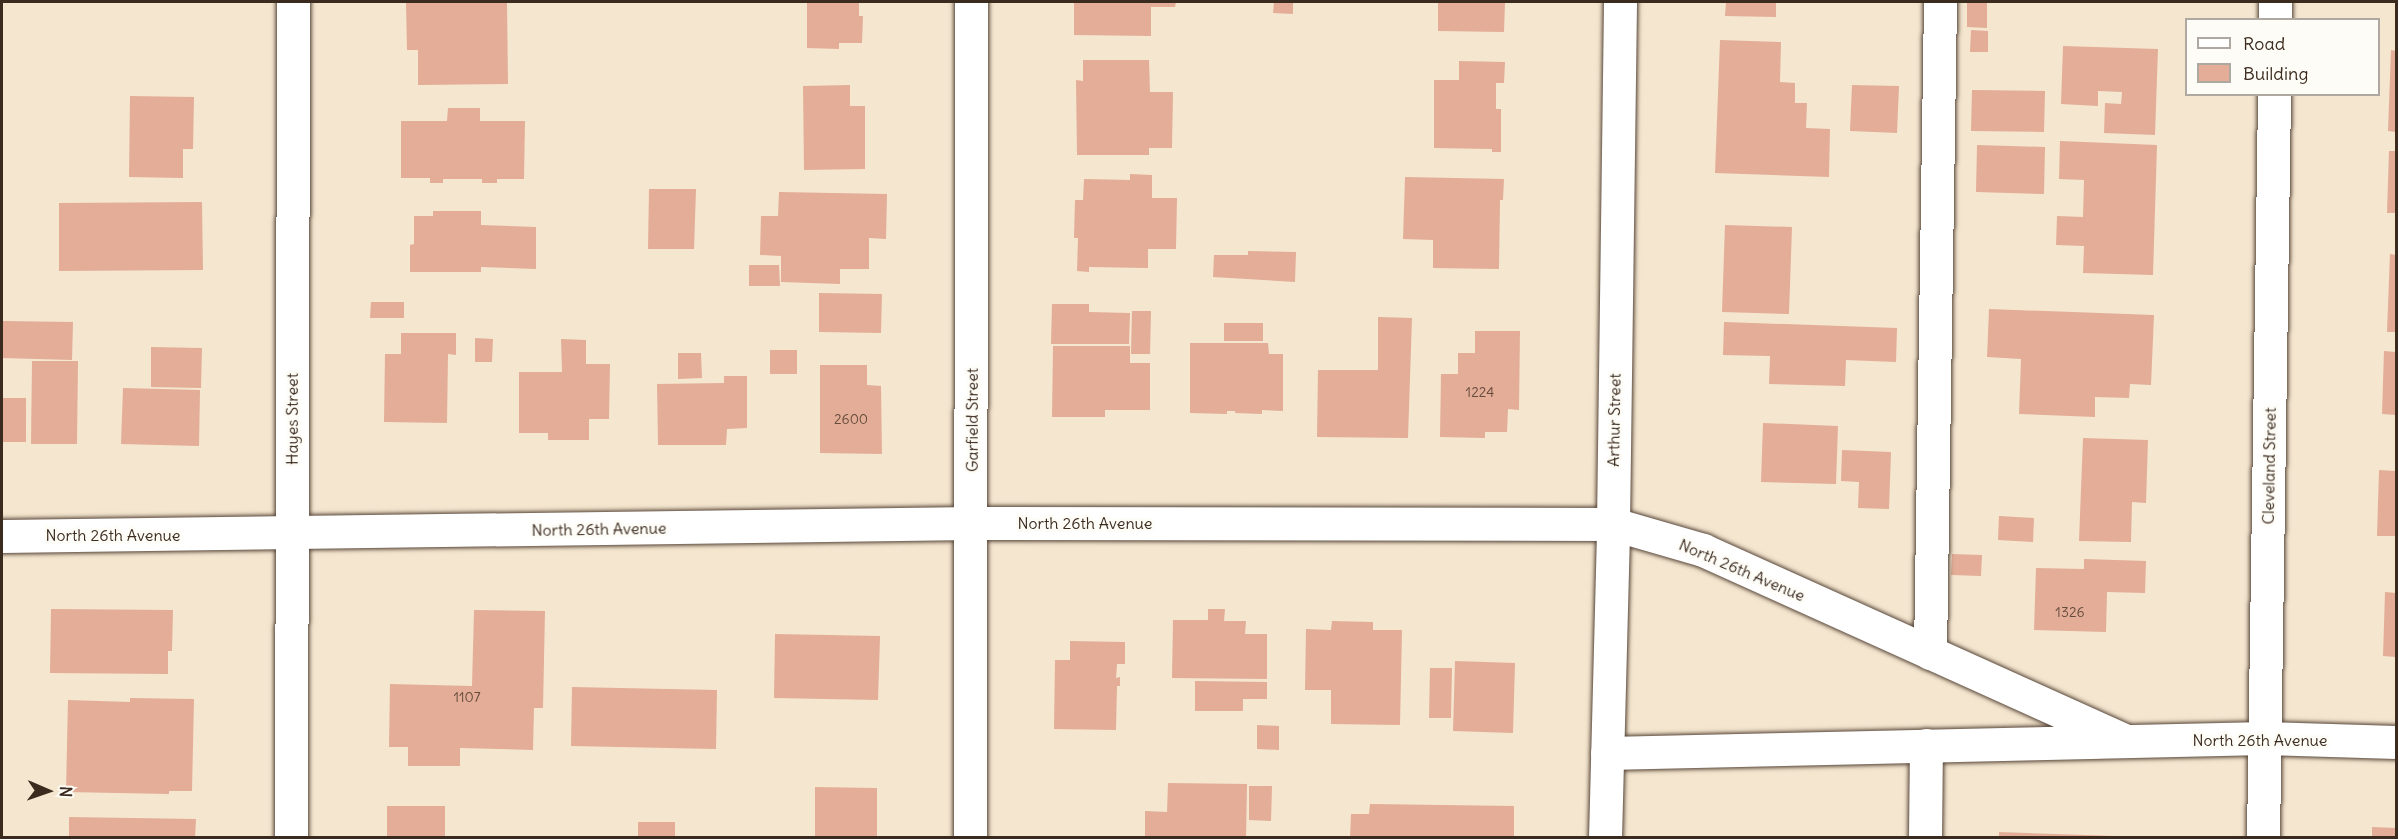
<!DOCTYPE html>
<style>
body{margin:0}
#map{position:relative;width:2398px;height:839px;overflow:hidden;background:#f5e6cf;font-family:Delius,sans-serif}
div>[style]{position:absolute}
.building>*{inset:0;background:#e3ad97}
.roads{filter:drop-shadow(0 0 2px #574639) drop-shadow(0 0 2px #574639)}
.minor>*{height:33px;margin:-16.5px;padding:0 16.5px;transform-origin:16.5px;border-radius:16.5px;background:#fff}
span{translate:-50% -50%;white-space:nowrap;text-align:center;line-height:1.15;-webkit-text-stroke:6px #fdfcf7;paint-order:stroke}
.number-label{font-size:14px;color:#654b3c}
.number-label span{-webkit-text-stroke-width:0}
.street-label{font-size:16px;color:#3b2a1e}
.frame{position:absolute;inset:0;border:3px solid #3b2a1e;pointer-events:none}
.legend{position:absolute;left:2185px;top:18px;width:195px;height:78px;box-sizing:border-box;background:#fdfcf7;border:2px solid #afa8a0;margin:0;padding:8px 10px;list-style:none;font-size:18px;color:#3b2a1e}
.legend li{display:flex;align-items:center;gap:12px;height:30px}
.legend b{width:30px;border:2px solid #afa8a0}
.north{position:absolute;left:18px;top:761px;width:60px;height:60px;-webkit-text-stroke:4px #fdfcf7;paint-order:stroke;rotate:92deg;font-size:16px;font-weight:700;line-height:24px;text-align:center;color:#3b2a1e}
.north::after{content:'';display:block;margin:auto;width:21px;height:27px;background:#3b2a1e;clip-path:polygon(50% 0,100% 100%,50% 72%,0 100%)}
</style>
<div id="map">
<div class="building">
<div style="clip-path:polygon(406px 2px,507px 2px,508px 84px,418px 85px,418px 50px,407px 50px)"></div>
<div style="clip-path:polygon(807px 2px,859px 2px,859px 16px,863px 16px,862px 43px,839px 43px,839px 49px,807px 48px)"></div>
<div style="clip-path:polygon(1074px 2px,1176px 2px,1175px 7px,1151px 7px,1151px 36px,1074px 35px)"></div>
<div style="clip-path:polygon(1274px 2px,1293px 2px,1293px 14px,1273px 13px)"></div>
<div style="clip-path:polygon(1438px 2px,1505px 2px,1504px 32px,1438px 31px)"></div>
<div style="clip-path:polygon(1726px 2px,1776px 2px,1776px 17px,1725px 16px)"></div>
<div style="clip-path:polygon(1967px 2px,1987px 2px,1987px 28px,1967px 27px)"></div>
<div style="clip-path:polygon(1971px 30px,1988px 31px,1988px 52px,1970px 52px)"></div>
<div style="clip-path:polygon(1720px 40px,1781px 42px,1780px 82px,1795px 83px,1795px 103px,1807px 103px,1806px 128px,1830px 129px,1829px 177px,1715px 173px)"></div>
<div style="clip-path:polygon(2063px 46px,2158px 49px,2155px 135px,2104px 133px,2105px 103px,2121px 104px,2122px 92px,2098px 91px,2098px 106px,2061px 104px)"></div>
<div style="clip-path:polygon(2391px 50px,2396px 51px,2396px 132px,2388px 131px)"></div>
<div style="clip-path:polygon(1083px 60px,1149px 60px,1150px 92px,1173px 92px,1172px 148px,1149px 148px,1149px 155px,1077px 155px,1076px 80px,1083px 81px)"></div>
<div style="clip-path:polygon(1459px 61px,1505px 62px,1504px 83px,1496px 83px,1496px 109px,1501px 109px,1501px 152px,1492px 152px,1492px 149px,1434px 148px,1434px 80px,1459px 80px)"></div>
<div style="clip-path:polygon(850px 85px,850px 106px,865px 106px,865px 169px,804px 170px,803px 86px)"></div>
<div style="clip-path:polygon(1852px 85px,1899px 86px,1897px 133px,1850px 131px)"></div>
<div style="clip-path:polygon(1972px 90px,2045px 91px,2044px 132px,1971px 131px)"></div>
<div style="clip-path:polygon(130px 96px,194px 97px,193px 149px,183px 149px,183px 178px,129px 177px)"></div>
<div style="clip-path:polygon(448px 108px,480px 108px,480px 121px,525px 121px,524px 179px,497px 179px,497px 183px,482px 183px,482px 179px,443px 179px,443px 183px,430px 183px,430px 178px,401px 178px,401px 121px,447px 121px)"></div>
<div style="clip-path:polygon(2060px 141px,2157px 145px,2153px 275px,2083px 273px,2084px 246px,2056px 245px,2057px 216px,2083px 217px,2084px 180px,2059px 179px)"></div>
<div style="clip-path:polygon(1977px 145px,2045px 147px,2044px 194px,1976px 192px)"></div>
<div style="clip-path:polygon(2389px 151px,2396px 151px,2396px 213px,2387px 213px)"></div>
<div style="clip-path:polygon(1130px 174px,1152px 175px,1152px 198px,1177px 198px,1176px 249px,1148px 249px,1148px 268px,1089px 267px,1089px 272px,1077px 271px,1078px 238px,1074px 238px,1075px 200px,1083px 200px,1084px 179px,1130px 180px)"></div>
<div style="clip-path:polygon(1405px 177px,1504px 179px,1503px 200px,1500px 200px,1499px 269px,1433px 268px,1433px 240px,1403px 239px)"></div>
<div style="clip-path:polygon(649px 189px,696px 189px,694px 249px,648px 249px)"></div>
<div style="clip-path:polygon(779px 192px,887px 194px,886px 239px,869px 238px,869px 269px,840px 269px,840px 284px,781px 282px,781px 256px,760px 255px,761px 216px,778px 216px)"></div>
<div style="clip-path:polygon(202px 202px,203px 270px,59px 271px,59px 203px)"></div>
<div style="clip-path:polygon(433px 211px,481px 211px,481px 233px,481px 225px,536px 227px,536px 269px,481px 267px,481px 272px,410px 272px,410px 245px,414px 244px,414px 216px,433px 216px)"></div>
<div style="clip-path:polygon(1725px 225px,1792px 227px,1789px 314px,1722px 312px)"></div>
<div style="clip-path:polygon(1248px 251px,1296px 252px,1295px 282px,1213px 277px,1214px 255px,1248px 255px)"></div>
<div style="clip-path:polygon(2390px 254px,2396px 255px,2396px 332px,2387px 332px)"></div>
<div style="clip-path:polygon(749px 265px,779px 265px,780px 286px,749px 286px)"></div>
<div style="clip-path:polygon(819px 293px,882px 294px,881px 333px,819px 332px)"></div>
<div style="clip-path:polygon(371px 302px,404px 302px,404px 318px,370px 318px)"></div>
<div style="clip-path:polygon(1052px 304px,1089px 304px,1089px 312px,1130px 313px,1129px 344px,1051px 344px)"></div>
<div style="clip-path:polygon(1989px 309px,2154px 315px,2151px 385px,2130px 384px,2129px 398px,2095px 397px,2095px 417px,2019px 414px,2021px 359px,1987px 357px)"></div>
<div style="clip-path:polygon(1132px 311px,1151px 311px,1150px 354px,1131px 354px)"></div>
<div style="clip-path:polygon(1378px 317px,1412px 318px,1408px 438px,1317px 437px,1318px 370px,1378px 370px)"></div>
<div style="clip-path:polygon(2px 321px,73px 322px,72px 360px,2px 358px)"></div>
<div style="clip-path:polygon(1724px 322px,1897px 328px,1896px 362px,1846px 360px,1845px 386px,1769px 384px,1770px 356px,1723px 355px)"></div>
<div style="clip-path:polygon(1224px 323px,1263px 323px,1263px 341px,1224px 341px)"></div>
<div style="clip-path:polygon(1475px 331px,1520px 331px,1519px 410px,1508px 409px,1507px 432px,1485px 432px,1485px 438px,1440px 437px,1441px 374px,1458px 374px,1458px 353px,1475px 353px)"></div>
<div style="clip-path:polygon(401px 333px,456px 333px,456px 355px,448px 354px,447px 423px,384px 422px,385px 354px,401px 354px)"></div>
<div style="clip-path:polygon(475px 338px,493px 339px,492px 362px,475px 362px)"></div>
<div style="clip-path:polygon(561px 339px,586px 340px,586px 364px,610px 364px,609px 419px,589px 419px,589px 440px,548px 440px,548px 433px,519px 433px,519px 372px,562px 372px)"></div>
<div style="clip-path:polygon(1190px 343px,1268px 343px,1269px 354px,1283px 354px,1283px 411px,1262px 410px,1262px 414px,1235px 413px,1235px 411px,1227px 411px,1227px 414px,1190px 413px)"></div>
<div style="clip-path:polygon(1053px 346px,1130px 346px,1130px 363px,1150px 363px,1150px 410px,1105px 410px,1105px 417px,1052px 417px)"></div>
<div style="clip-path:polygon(151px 347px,202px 348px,201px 388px,151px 387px)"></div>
<div style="clip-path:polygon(770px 350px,797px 350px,797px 374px,770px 374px)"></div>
<div style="clip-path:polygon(2384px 351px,2396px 352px,2396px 415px,2382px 414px)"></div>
<div style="clip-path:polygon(678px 353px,701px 353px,702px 378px,678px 379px)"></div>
<div style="clip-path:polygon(32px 361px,78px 361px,77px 444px,31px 444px)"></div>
<div style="clip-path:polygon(820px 365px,867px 365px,867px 385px,881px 386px,882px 454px,820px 453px)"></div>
<div style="clip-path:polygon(724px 376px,747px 376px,747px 428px,727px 429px,726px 445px,658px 445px,657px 384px,724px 383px)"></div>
<div style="clip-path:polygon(123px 388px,200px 390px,199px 446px,121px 444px)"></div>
<div style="clip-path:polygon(2px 398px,26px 398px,26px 442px,2px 442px)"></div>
<div style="clip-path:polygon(1763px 423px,1838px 426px,1836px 484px,1761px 482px)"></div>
<div style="clip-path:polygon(2083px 438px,2148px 440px,2146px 503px,2132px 502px,2131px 542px,2079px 541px)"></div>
<div style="clip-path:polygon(1842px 450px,1891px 452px,1889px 509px,1858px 508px,1859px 482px,1841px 481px)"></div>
<div style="clip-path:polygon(2379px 470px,2396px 471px,2396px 536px,2377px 536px)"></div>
<div style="clip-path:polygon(1999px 516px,2034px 518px,2033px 542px,1998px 540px)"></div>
<div style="clip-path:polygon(1952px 554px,1982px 555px,1981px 576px,1951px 575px)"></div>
<div style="clip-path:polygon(2084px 559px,2146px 561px,2145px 593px,2107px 592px,2106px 632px,2034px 630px,2036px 568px,2084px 569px)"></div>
<div style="clip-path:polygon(2385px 592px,2396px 593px,2396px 657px,2383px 656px)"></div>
<div style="clip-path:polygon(51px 609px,173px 610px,172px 651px,168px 651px,168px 674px,50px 673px)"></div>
<div style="clip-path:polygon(1208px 609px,1225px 609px,1224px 621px,1246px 621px,1245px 634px,1267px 634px,1267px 679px,1172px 678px,1173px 620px,1208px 620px)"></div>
<div style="clip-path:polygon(474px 610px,545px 611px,543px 708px,534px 708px,533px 750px,460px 748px,460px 766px,408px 766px,408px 747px,389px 747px,390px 684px,472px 686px)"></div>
<div style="clip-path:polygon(1332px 621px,1373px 622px,1373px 630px,1402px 630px,1400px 725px,1331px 724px,1331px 690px,1305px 690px,1306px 629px,1331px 630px)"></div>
<div style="clip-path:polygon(775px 634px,880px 636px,878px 700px,774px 698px)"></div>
<div style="clip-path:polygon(1070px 641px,1125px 642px,1125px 664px,1117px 664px,1116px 678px,1120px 677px,1120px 686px,1117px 686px,1116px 730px,1054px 729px,1055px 660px,1070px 660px)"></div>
<div style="clip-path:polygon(1455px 661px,1515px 663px,1513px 733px,1453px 731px)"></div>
<div style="clip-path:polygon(1430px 668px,1452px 668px,1451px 718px,1429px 718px)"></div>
<div style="clip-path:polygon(1195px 681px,1267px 682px,1267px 699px,1243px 699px,1243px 711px,1195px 711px)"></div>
<div style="clip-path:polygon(572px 687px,717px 690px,716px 749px,571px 746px)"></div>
<div style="clip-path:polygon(130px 698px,194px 699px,192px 791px,169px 791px,169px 794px,66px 792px,68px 700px,130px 702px)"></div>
<div style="clip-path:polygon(1257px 725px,1279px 726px,1279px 750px,1257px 749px)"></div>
<div style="clip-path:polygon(1168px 783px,1247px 784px,1246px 838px,1145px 838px,1145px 811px,1167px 812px)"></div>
<div style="clip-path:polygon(1249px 786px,1272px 786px,1271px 821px,1249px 820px)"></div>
<div style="clip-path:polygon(815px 787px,877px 788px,877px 838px,815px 838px)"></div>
<div style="clip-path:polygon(1370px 804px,1514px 806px,1514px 838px,1350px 838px,1351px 814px,1369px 814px)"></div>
<div style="clip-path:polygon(387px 806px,445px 806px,445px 838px,387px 838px)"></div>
<div style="clip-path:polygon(69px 817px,196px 819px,195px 838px,69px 838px)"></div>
<div style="clip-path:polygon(638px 822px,675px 822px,675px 838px,638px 838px)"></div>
<div style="clip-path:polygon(2372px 827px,2396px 828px,2396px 838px,2372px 838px)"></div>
<div style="clip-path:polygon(1999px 832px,2115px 836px,2115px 838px,1999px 838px)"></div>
</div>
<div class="roads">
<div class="minor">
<div style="left:2275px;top:20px;width:18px;rotate:-90deg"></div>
<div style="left:2px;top:536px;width:971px;rotate:-0.77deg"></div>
<div style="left:973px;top:523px;width:640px;rotate:0.09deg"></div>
<div style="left:1613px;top:524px;width:94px;rotate:16.1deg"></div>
<div style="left:1703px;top:550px;width:462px;rotate:24.3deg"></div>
<div style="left:1930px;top:653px;width:651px;rotate:-89.12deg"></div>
<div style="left:1607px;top:753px;width:658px;rotate:-1.31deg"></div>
<div style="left:2265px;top:738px;width:131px;rotate:1.7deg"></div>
<div style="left:291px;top:838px;width:836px;rotate:-89.86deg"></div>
<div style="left:970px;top:838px;width:836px;rotate:-89.93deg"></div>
<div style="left:1605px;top:838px;width:314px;rotate:-88.5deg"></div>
<div style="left:1613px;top:524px;width:522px;rotate:-89.23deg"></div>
<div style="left:1925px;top:838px;width:93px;rotate:-89.4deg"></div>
<div style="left:2263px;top:838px;width:744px;rotate:-89.15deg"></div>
</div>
</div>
<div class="number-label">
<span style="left:1480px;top:392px">1224</span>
<span style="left:851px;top:419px">2600</span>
<span style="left:2070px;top:612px">1326</span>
<span style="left:467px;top:697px">1107</span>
</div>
<div class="street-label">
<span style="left:292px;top:419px;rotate:-90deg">Hayes Street</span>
<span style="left:972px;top:420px;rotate:-90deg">Garfield Street</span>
<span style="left:1614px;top:420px;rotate:-89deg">Arthur Street</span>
<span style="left:2269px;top:466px;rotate:-89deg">Cleveland Street</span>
<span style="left:1085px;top:523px">North 26th Avenue</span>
<span style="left:599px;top:529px;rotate:-1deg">North 26th Avenue</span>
<span style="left:113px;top:535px">North 26th Avenue</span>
<span style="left:1742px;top:570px;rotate:23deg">North 26th Avenue</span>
<span style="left:2260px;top:740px">North 26th Avenue</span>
</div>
<div class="frame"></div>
<ul class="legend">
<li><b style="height:8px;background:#fff"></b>Road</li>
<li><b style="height:16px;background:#e3ad97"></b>Building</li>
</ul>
<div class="north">N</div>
</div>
